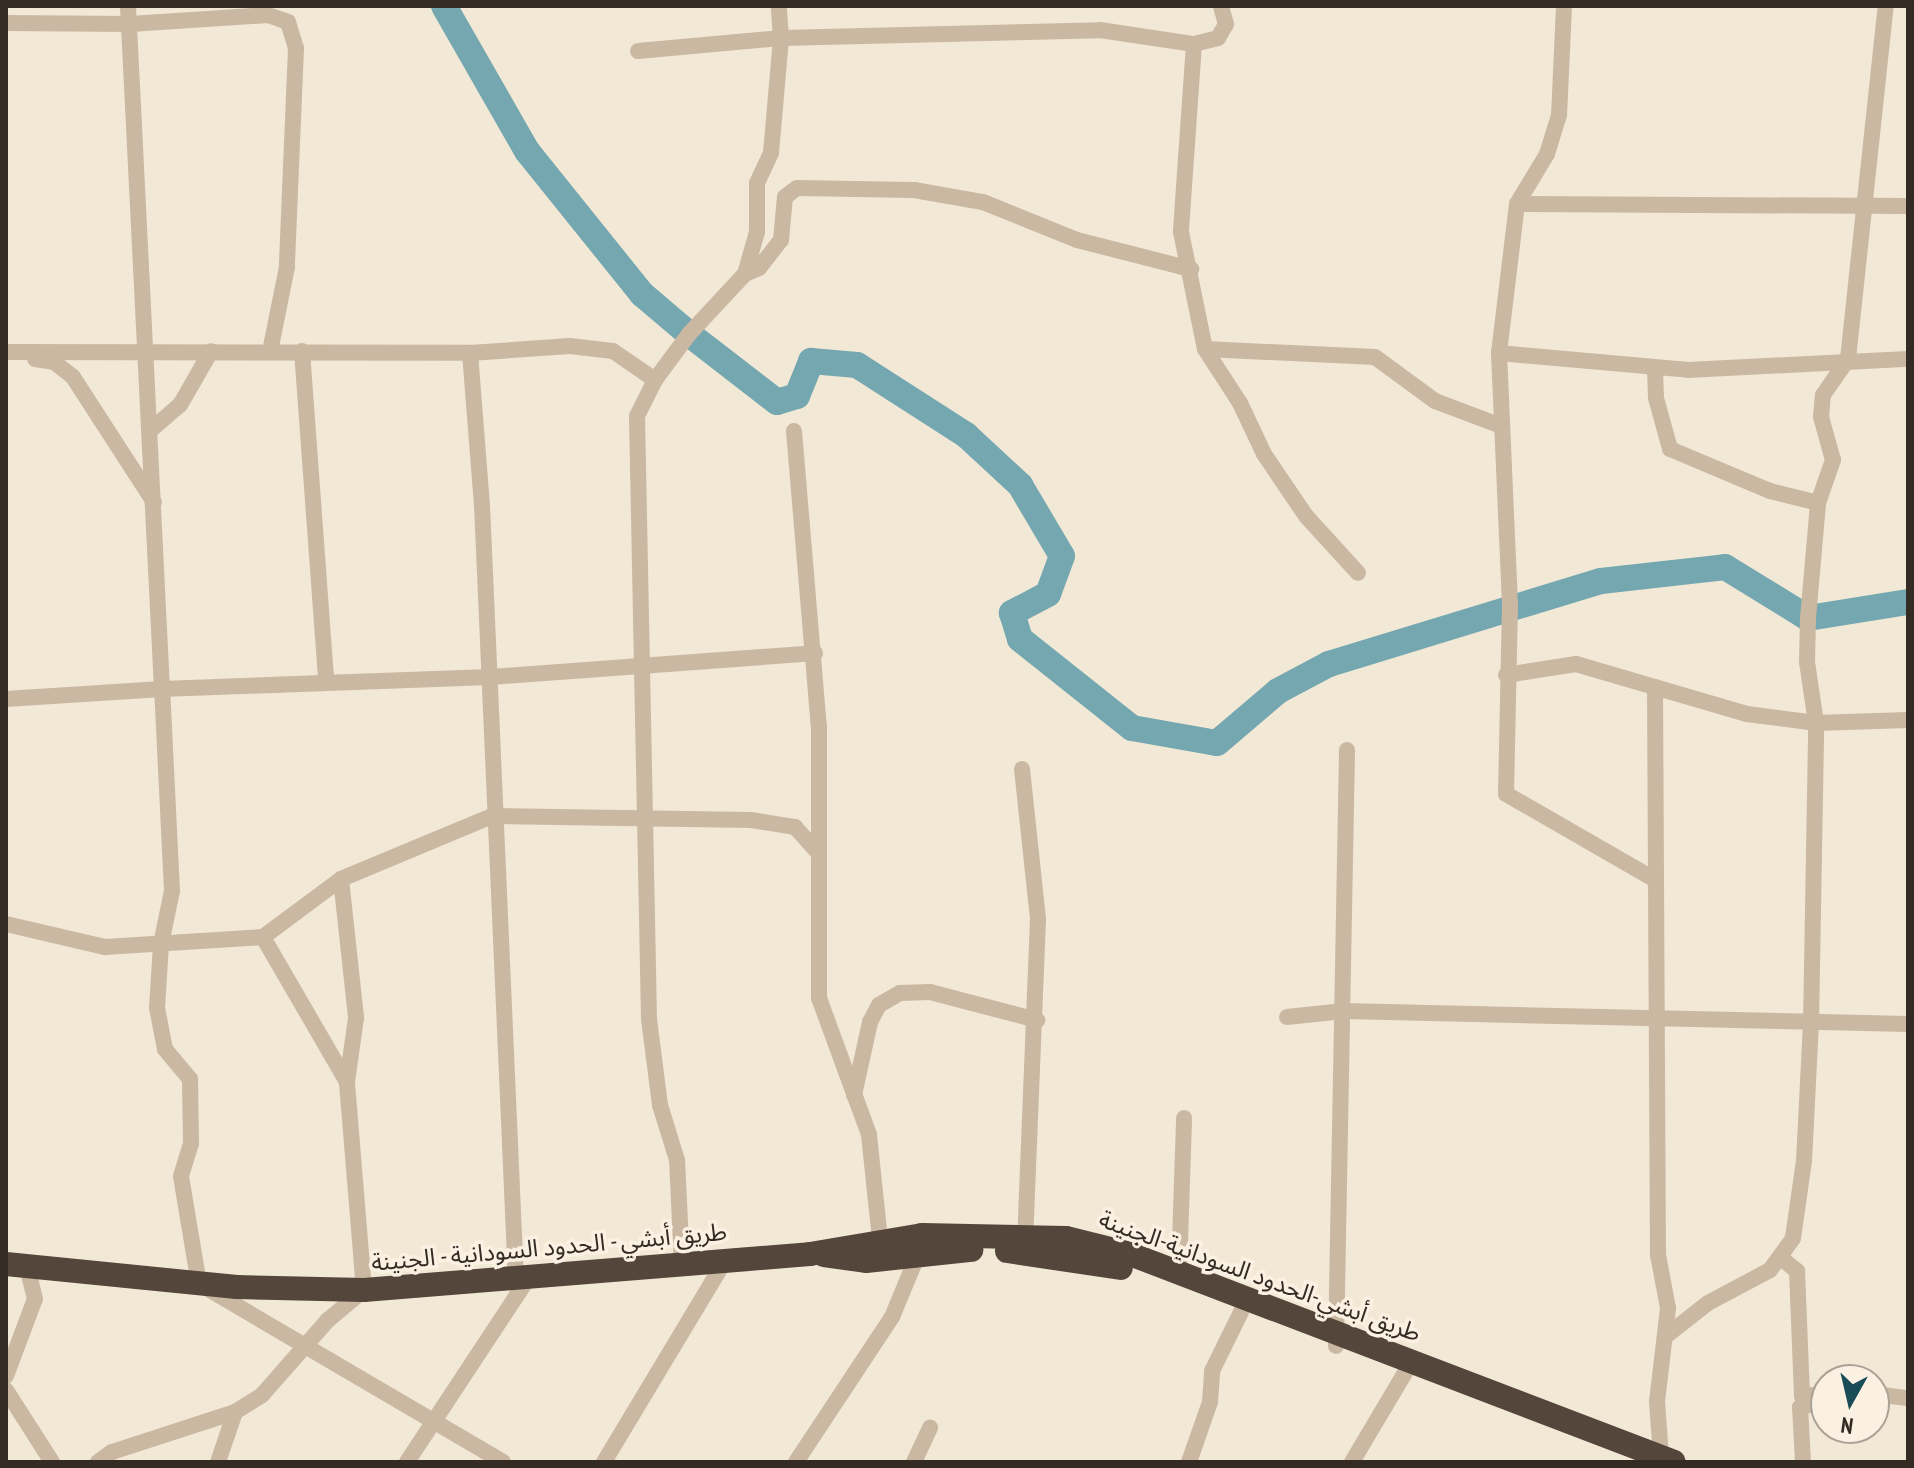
<!DOCTYPE html>
<meta charset="utf-8">
<style>
body{margin:0}
#map{position:relative;width:1914px;height:1468px;overflow:hidden;background:#f2e8d6;font-family:"PT Sans Narrow","Noto Sans Arabic",sans-serif}
div>[style]{position:absolute}
.river>*{height:26px;margin:-13px;padding:0 13px;transform-origin:13px;border-radius:13px;background:#74a7b0}
.minor>*{height:16px;margin:-8px;padding:0 8px;transform-origin:8px;border-radius:8px;background:#cab8a2}
.highway>*{height:24px;margin:-12px;padding:0 12px;transform-origin:12px;border-radius:12px;background:#55463b}
span{translate:-50% -50%;white-space:nowrap;text-align:center;line-height:1.15;-webkit-text-stroke:7px #faf1e2;paint-order:stroke}
.street-label{font-size:24px;color:#342b25}
.frame{position:absolute;inset:0;border:8px solid #342b25;pointer-events:none}
.north{position:absolute;left:1810px;top:1364px;width:80px;height:80px;box-sizing:border-box;background:#faf1e2;border:2px solid #aba296;border-radius:50%;rotate:188deg;font-size:22px;font-weight:700;line-height:32px;text-align:center;color:#342b25}
.north::after{content:'';display:block;margin:auto;width:28px;height:36px;background:#194c57;clip-path:polygon(50% 0,100% 100%,50% 72%,0 100%)}
</style>
<div id="map">
<div class="river">
<div style="left:444px;top:6px;width:167px;rotate:60.2deg"></div>
<div style="left:527px;top:151px;width:184px;rotate:51.2deg"></div>
<div style="left:642px;top:294px;width:62px;rotate:40.4deg"></div>
<div style="left:689px;top:334px;width:111px;rotate:37.7deg"></div>
<div style="left:777px;top:402px;width:21px;rotate:-17deg"></div>
<div style="left:797px;top:396px;width:38px;rotate:-68deg"></div>
<div style="left:811px;top:361px;width:46px;rotate:5deg"></div>
<div style="left:857px;top:365px;width:130px;rotate:32.7deg"></div>
<div style="left:966px;top:435px;width:74px;rotate:42.8deg"></div>
<div style="left:1020px;top:485px;width:82px;rotate:59.4deg"></div>
<div style="left:1062px;top:556px;width:40px;rotate:110.2deg"></div>
<div style="left:1048px;top:594px;width:41px;rotate:152.2deg"></div>
<div style="left:1012px;top:613px;width:27px;rotate:73deg"></div>
<div style="left:1020px;top:639px;width:143px;rotate:38.5deg"></div>
<div style="left:1132px;top:728px;width:86px;rotate:10deg"></div>
<div style="left:1217px;top:743px;width:80px;rotate:-40.4deg"></div>
<div style="left:1278px;top:691px;width:58px;rotate:-27.9deg"></div>
<div style="left:1329px;top:664px;width:284px;rotate:-17deg"></div>
<div style="left:1601px;top:581px;width:125px;rotate:-6.4deg"></div>
<div style="left:1725px;top:567px;width:97px;rotate:31.6deg"></div>
<div style="left:1808px;top:618px;width:101px;rotate:-9.1deg"></div>
</div>
<div class="minor">
<div style="left:1564px;top:6px;width:109px;rotate:92.6deg"></div>
<div style="left:1559px;top:115px;width:41px;rotate:107.1deg"></div>
<div style="left:1547px;top:154px;width:58px;rotate:121deg"></div>
<div style="left:1517px;top:204px;width:150px;rotate:96.9deg"></div>
<div style="left:1499px;top:353px;width:251px;rotate:87.5deg"></div>
<div style="left:1510px;top:604px;width:190px;rotate:91.2deg"></div>
<div style="left:1506px;top:794px;width:171px;rotate:29.9deg"></div>
<div style="left:6px;top:23px;width:124px;rotate:0.5deg"></div>
<div style="left:130px;top:24px;width:138px;rotate:-3.7deg"></div>
<div style="left:268px;top:15px;width:21px;rotate:19deg"></div>
<div style="left:288px;top:22px;width:27px;rotate:73deg"></div>
<div style="left:296px;top:48px;width:219px;rotate:92.4deg"></div>
<div style="left:287px;top:267px;width:86px;rotate:101.4deg"></div>
<div style="left:1194px;top:44px;width:25px;rotate:-14deg"></div>
<div style="left:1218px;top:38px;width:16px;rotate:-60deg"></div>
<div style="left:1226px;top:24px;width:19px;rotate:-106deg"></div>
<div style="left:638px;top:51px;width:144px;rotate:-5.2deg"></div>
<div style="left:781px;top:38px;width:319px;rotate:-1.4deg"></div>
<div style="left:1100px;top:30px;width:95px;rotate:8.5deg"></div>
<div style="left:1194px;top:44px;width:188px;rotate:94deg"></div>
<div style="left:1181px;top:232px;width:119px;rotate:78.4deg"></div>
<div style="left:1205px;top:349px;width:64px;rotate:57.1deg"></div>
<div style="left:1240px;top:403px;width:56px;rotate:64.8deg"></div>
<div style="left:1264px;top:454px;width:75px;rotate:55.9deg"></div>
<div style="left:1306px;top:516px;width:77px;rotate:47.6deg"></div>
<div style="left:1517px;top:204px;width:391px;rotate:0.3deg"></div>
<div style="left:745px;top:274px;width:15px;rotate:-23deg"></div>
<div style="left:759px;top:268px;width:36px;rotate:-52deg"></div>
<div style="left:781px;top:240px;width:43px;rotate:-84.7deg"></div>
<div style="left:785px;top:197px;width:15px;rotate:-37deg"></div>
<div style="left:797px;top:188px;width:117px;rotate:1deg"></div>
<div style="left:914px;top:190px;width:70px;rotate:9.9deg"></div>
<div style="left:983px;top:202px;width:101px;rotate:22deg"></div>
<div style="left:1077px;top:240px;width:118px;rotate:14.3deg"></div>
<div style="left:1205px;top:349px;width:170px;rotate:2.7deg"></div>
<div style="left:1375px;top:357px;width:74px;rotate:36.3deg"></div>
<div style="left:1435px;top:401px;width:68px;rotate:20.6deg"></div>
<div style="left:302px;top:351px;width:331px;rotate:85.8deg"></div>
<div style="left:6px;top:352px;width:464px;rotate:0.1deg"></div>
<div style="left:470px;top:353px;width:152px;rotate:85.5deg"></div>
<div style="left:482px;top:505px;width:776px;rotate:87.49deg"></div>
<div style="left:470px;top:353px;width:100px;rotate:-4deg"></div>
<div style="left:570px;top:346px;width:43px;rotate:6.6deg"></div>
<div style="left:613px;top:351px;width:51px;rotate:34.6deg"></div>
<div style="left:1499px;top:353px;width:190px;rotate:5.1deg"></div>
<div style="left:1688px;top:370px;width:220px;rotate:-2.9deg"></div>
<div style="left:35px;top:359px;width:19px;rotate:9deg"></div>
<div style="left:54px;top:362px;width:24px;rotate:38deg"></div>
<div style="left:73px;top:377px;width:149px;rotate:57.1deg"></div>
<div style="left:1655px;top:369px;width:29px;rotate:88deg"></div>
<div style="left:1656px;top:398px;width:53px;rotate:74.6deg"></div>
<div style="left:1670px;top:449px;width:108px;rotate:22.8deg"></div>
<div style="left:1770px;top:491px;width:49px;rotate:14deg"></div>
<div style="left:152px;top:429px;width:37px;rotate:-41deg"></div>
<div style="left:180px;top:405px;width:62px;rotate:-60.1deg"></div>
<div style="left:794px;top:431px;width:296px;rotate:85.2deg"></div>
<div style="left:819px;top:726px;width:272px;rotate:90deg"></div>
<div style="left:819px;top:998px;width:146px;rotate:69.9deg"></div>
<div style="left:869px;top:1135px;width:105px;rotate:84deg"></div>
<div style="left:1506px;top:675px;width:71px;rotate:-8.9deg"></div>
<div style="left:1576px;top:664px;width:178px;rotate:16.3deg"></div>
<div style="left:1747px;top:714px;width:70px;rotate:7.4deg"></div>
<div style="left:1816px;top:723px;width:92px;rotate:-1.9deg"></div>
<div style="left:1655px;top:687px;width:568px;rotate:89.7deg"></div>
<div style="left:1658px;top:1255px;width:54px;rotate:79.3deg"></div>
<div style="left:1668px;top:1308px;width:94px;rotate:96.7deg"></div>
<div style="left:1657px;top:1401px;width:56px;rotate:85.9deg"></div>
<div style="left:6px;top:699px;width:156px;rotate:-3.7deg"></div>
<div style="left:162px;top:689px;width:684px;rotate:-92.85deg"></div>
<div style="left:1022px;top:769px;width:151px;rotate:83.9deg"></div>
<div style="left:1038px;top:919px;width:317px;rotate:92.3deg"></div>
<div style="left:341px;top:879px;width:140px;rotate:83.8deg"></div>
<div style="left:356px;top:1018px;width:65px;rotate:98deg"></div>
<div style="left:6px;top:924px;width:102px;rotate:13.1deg"></div>
<div style="left:105px;top:947px;width:158px;rotate:-3.6deg"></div>
<div style="left:263px;top:937px;width:97px;rotate:-36.6deg"></div>
<div style="left:341px;top:879px;width:164px;rotate:-22.6deg"></div>
<div style="left:492px;top:816px;width:259px;rotate:0.9deg"></div>
<div style="left:751px;top:820px;width:45px;rotate:9deg"></div>
<div style="left:795px;top:827px;width:36px;rotate:48deg"></div>
<div style="left:1287px;top:1017px;width:57px;rotate:-6deg"></div>
<div style="left:1344px;top:1011px;width:564px;rotate:1.32deg"></div>
<div style="left:854px;top:1095px;width:75px;rotate:-77.6deg"></div>
<div style="left:870px;top:1022px;width:19px;rotate:-62deg"></div>
<div style="left:879px;top:1005px;width:24px;rotate:-30deg"></div>
<div style="left:900px;top:993px;width:30px;rotate:-2deg"></div>
<div style="left:930px;top:992px;width:111px;rotate:14.7deg"></div>
<div style="left:1781px;top:1258px;width:21px;rotate:39deg"></div>
<div style="left:1797px;top:1271px;width:125px;rotate:87.7deg"></div>
<div style="left:1802px;top:1396px;width:24px;rotate:-5deg"></div>
<div style="left:682px;top:1265px;width:105px;rotate:-92.7deg"></div>
<div style="left:677px;top:1160px;width:58px;rotate:-107.2deg"></div>
<div style="left:660px;top:1105px;width:87px;rotate:-97.3deg"></div>
<div style="left:649px;top:1019px;width:603px;rotate:-91.14deg"></div>
<div style="left:637px;top:416px;width:40px;rotate:-63.4deg"></div>
<div style="left:655px;top:380px;width:57px;rotate:-53.5deg"></div>
<div style="left:689px;top:334px;width:82px;rotate:-47deg"></div>
<div style="left:745px;top:274px;width:44px;rotate:-74.1deg"></div>
<div style="left:757px;top:232px;width:49px;rotate:-90deg"></div>
<div style="left:757px;top:183px;width:33px;rotate:-65deg"></div>
<div style="left:771px;top:153px;width:115px;rotate:-85deg"></div>
<div style="left:781px;top:38px;width:32px;rotate:-94deg"></div>
<div style="left:1179px;top:1272px;width:154px;rotate:-88.1deg"></div>
<div style="left:1666px;top:1336px;width:53px;rotate:-38.2deg"></div>
<div style="left:1708px;top:1303px;width:70px;rotate:-28deg"></div>
<div style="left:1770px;top:1270px;width:39px;rotate:-54deg"></div>
<div style="left:1793px;top:1238px;width:78px;rotate:-81.9deg"></div>
<div style="left:1804px;top:1161px;width:137px;rotate:-87.1deg"></div>
<div style="left:1811px;top:1024px;width:301px;rotate:-89deg"></div>
<div style="left:1816px;top:723px;width:62px;rotate:-98.4deg"></div>
<div style="left:1807px;top:662px;width:44px;rotate:-88.7deg"></div>
<div style="left:1808px;top:618px;width:115px;rotate:-85deg"></div>
<div style="left:1818px;top:503px;width:46px;rotate:-70.8deg"></div>
<div style="left:1833px;top:460px;width:45px;rotate:-105.6deg"></div>
<div style="left:1821px;top:417px;width:22px;rotate:-85deg"></div>
<div style="left:1823px;top:395px;width:44px;rotate:-55.2deg"></div>
<div style="left:1848px;top:359px;width:355px;rotate:-83.9deg"></div>
<div style="left:1336px;top:1346px;width:596px;rotate:-88.94deg"></div>
<div style="left:6px;top:1376px;width:82px;rotate:-69.4deg"></div>
<div style="left:35px;top:1299px;width:34px;rotate:-104deg"></div>
<div style="left:6px;top:1390px;width:85px;rotate:57.4deg"></div>
<div style="left:1874px;top:1394px;width:34px;rotate:7deg"></div>
<div style="left:98px;top:1462px;width:17px;rotate:-36deg"></div>
<div style="left:112px;top:1452px;width:129px;rotate:-18deg"></div>
<div style="left:235px;top:1412px;width:32px;rotate:-32deg"></div>
<div style="left:262px;top:1395px;width:100px;rotate:-48.7deg"></div>
<div style="left:328px;top:1320px;width:47px;rotate:-39.8deg"></div>
<div style="left:364px;top:1290px;width:209px;rotate:-94.7deg"></div>
<div style="left:347px;top:1082px;width:168px;rotate:-120.1deg"></div>
<div style="left:218px;top:1462px;width:53px;rotate:-71.2deg"></div>
<div style="left:407px;top:1462px;width:218px;rotate:-56.6deg"></div>
<div style="left:503px;top:1462px;width:352px;rotate:-149.6deg"></div>
<div style="left:199px;top:1284px;width:109px;rotate:-99.5deg"></div>
<div style="left:181px;top:1176px;width:34px;rotate:-73deg"></div>
<div style="left:191px;top:1143px;width:64px;rotate:-90.9deg"></div>
<div style="left:190px;top:1079px;width:39px;rotate:-130deg"></div>
<div style="left:165px;top:1049px;width:42px;rotate:-101deg"></div>
<div style="left:157px;top:1008px;width:64px;rotate:-86.4deg"></div>
<div style="left:161px;top:944px;width:54px;rotate:-78.3deg"></div>
<div style="left:172px;top:891px;width:202px;rotate:-92.8deg"></div>
<div style="left:162px;top:689px;width:328px;rotate:-2.1deg"></div>
<div style="left:490px;top:677px;width:326px;rotate:-4.2deg"></div>
<div style="left:604px;top:1462px;width:235px;rotate:-59deg"></div>
<div style="left:796px;top:1462px;width:174px;rotate:-56.5deg"></div>
<div style="left:892px;top:1317px;width:76px;rotate:-67.5deg"></div>
<div style="left:914px;top:1462px;width:38px;rotate:-65deg"></div>
<div style="left:1189px;top:1462px;width:64px;rotate:-70.7deg"></div>
<div style="left:1210px;top:1402px;width:31px;rotate:-86deg"></div>
<div style="left:1212px;top:1371px;width:66px;rotate:-63.8deg"></div>
<div style="left:1352px;top:1462px;width:106px;rotate:-59.3deg"></div>
<div style="left:1803px;top:1462px;width:55px;rotate:-93.1deg"></div>
<div style="left:1800px;top:1407px;width:19px;rotate:-12deg"></div>
</div>
<div class="highway">
<div style="left:1007px;top:1251px;width:115px;rotate:8.5deg"></div>
<div style="left:824px;top:1255px;width:42px;rotate:8.1deg"></div>
<div style="left:866px;top:1261px;width:106px;rotate:-6deg"></div>
<div style="left:6px;top:1264px;width:232px;rotate:5.7deg"></div>
<div style="left:237px;top:1287px;width:127px;rotate:1.4deg"></div>
<div style="left:364px;top:1290px;width:447px;rotate:-4.6deg"></div>
<div style="left:810px;top:1254px;width:114px;rotate:-9.6deg"></div>
<div style="left:922px;top:1235px;width:144px;rotate:1.2deg"></div>
<div style="left:1066px;top:1238px;width:66px;rotate:14deg"></div>
<div style="left:1130px;top:1254px;width:582px;rotate:20.92deg"></div>
</div>
<div class="street-label">
<span style="left:549px;top:1247px;rotate:-5deg">طريق أبشي - الحدود السودانية - الجنينة</span>
<span style="left:1260px;top:1276px;rotate:20deg">طريق أبشي-الحدود السودانية-الجنينة</span>
</div>
<div class="frame"></div>
<div class="north">N</div>
</div>
